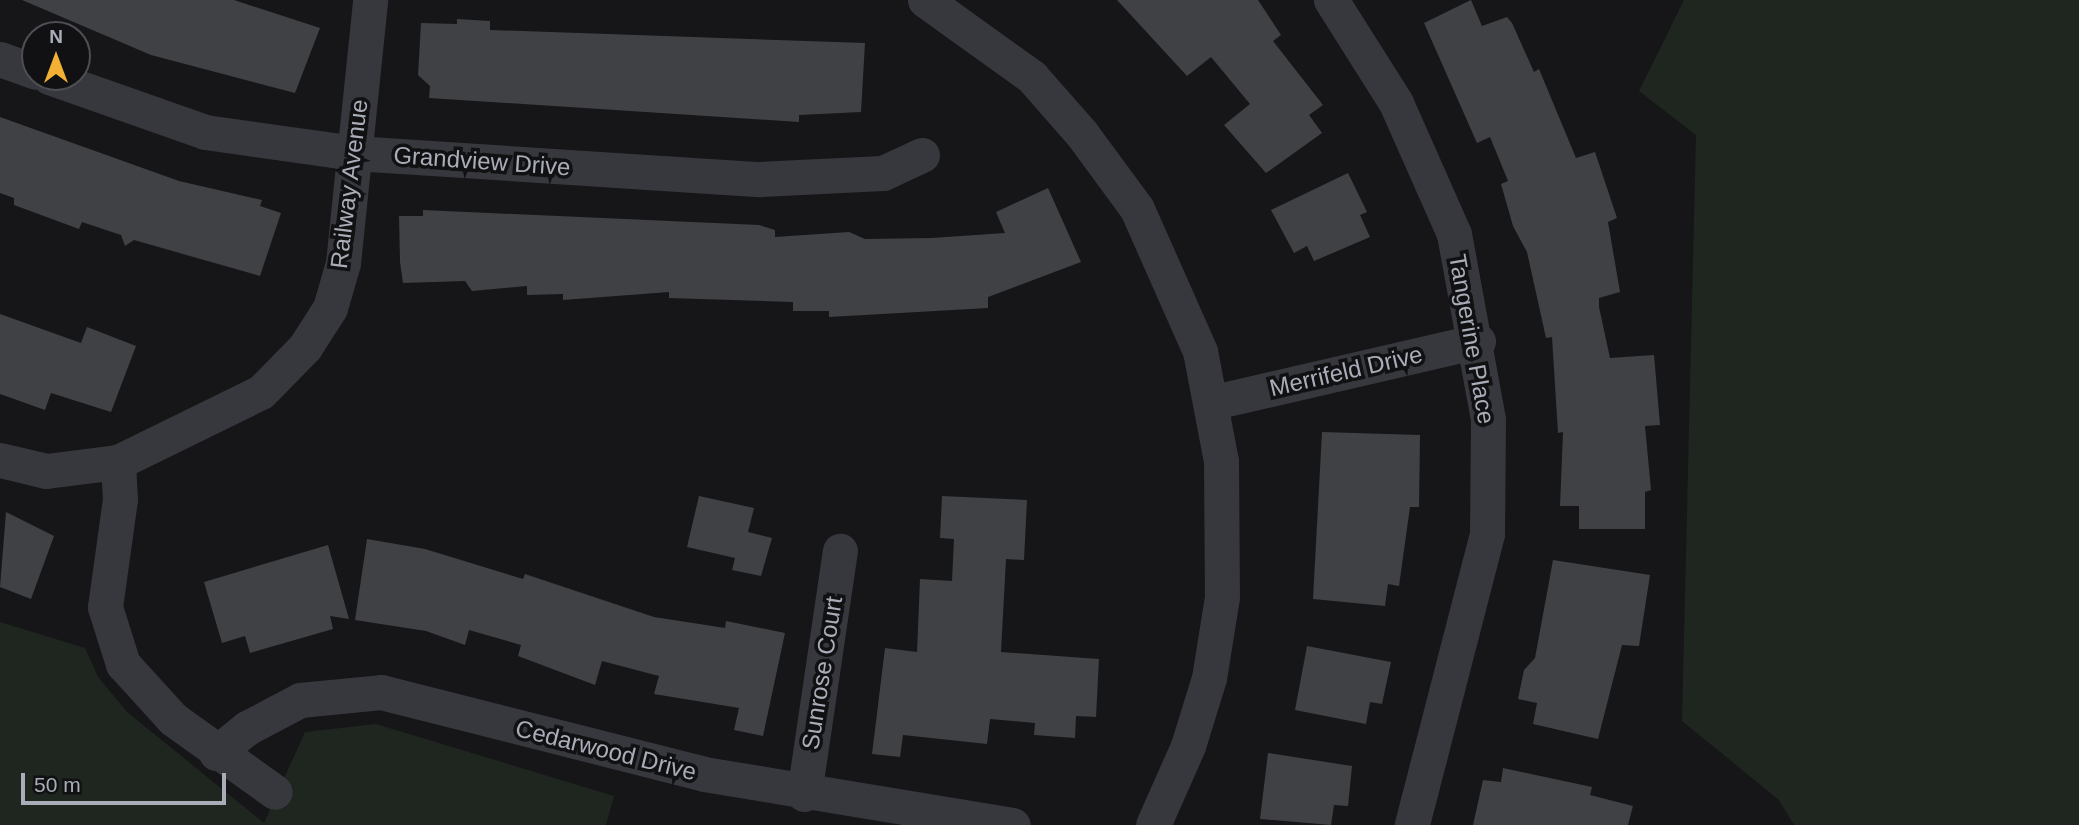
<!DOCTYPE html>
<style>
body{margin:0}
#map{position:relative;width:2079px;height:825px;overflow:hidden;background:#161618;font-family:Helvetica,sans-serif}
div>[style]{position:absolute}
.green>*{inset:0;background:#1e261f}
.building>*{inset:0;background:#404145}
.minor>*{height:35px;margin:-17.5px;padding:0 17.5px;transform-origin:17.5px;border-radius:17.5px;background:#37383d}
span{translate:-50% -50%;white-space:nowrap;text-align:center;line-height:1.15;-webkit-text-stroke:7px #111113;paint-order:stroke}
.street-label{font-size:24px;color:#a8adb8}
.north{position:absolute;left:21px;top:21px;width:70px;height:70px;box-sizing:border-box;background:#111113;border:2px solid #4d4f55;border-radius:50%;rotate:0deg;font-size:19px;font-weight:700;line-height:28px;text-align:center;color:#a8adb8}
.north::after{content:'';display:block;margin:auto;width:24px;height:32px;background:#f2b134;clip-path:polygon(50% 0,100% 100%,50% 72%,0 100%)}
.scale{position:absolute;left:21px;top:773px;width:205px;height:32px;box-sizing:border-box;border:4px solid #a8adb8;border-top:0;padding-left:9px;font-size:21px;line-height:24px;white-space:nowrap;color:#a8adb8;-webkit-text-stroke:5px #111113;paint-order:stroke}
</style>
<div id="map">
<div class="green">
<div style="clip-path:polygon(1684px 0,2079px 0,2079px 825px,1794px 825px,1779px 800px,1682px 721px,1696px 135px,1639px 91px)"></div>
<div style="clip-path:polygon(0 622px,85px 648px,98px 677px,127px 712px,264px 823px,305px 732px,376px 724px,614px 796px,606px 825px,0 825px)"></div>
</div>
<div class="building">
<div style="clip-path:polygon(22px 0,234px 0,320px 28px,295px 93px,151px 55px)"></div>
<div style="clip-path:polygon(1117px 0,1258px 0,1281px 35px,1273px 41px,1323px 105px,1309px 115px,1322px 133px,1266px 173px,1224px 125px,1250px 104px,1211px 57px,1187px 76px)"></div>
<div style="clip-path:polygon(1471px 0,1482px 26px,1507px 17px,1512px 23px,1534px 72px,1539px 69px,1576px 158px,1595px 152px,1617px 218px,1608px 222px,1620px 292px,1599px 298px,1599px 307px,1610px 358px,1654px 355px,1660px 425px,1645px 426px,1651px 490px,1645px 492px,1645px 529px,1579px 529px,1579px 506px,1560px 506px,1563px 432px,1558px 433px,1552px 337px,1546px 338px,1527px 252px,1513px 226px,1501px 184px,1508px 181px,1490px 137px,1477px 143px,1424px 23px)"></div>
<div style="clip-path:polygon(457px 19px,490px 21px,490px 30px,865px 43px,861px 112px,799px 115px,799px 122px,429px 98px,430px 86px,418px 75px,421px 23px,457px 24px)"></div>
<div style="clip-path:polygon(0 117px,179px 181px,262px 200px,260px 206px,281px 213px,260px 276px,134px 240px,125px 246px,121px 235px,82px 222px,79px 229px,14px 205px,14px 198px,0 193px)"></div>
<div style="clip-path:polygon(1348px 173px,1367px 212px,1360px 215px,1370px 237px,1314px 261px,1307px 246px,1294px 253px,1271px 210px)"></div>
<div style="clip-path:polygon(1048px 188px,1081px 262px,988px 297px,988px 308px,829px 317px,829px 311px,793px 311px,793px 302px,669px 298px,669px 292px,563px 300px,563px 294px,527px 295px,527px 286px,472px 291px,465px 281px,403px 283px,400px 262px,399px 216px,423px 216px,423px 210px,759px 225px,775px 230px,775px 237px,849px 232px,865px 239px,932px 238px,1005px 233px,996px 212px)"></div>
<div style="clip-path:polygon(0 314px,81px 343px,87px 327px,136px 346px,111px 412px,51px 393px,45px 410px,0 394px)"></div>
<div style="clip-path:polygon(1322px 432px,1420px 435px,1419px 507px,1410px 507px,1399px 586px,1388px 584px,1385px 606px,1313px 599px)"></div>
<div style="clip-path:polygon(699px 496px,754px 508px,748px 532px,772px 538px,761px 576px,732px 570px,735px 558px,687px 547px)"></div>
<div style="clip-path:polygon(942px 496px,1027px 500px,1024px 560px,1006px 559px,1001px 652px,1099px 659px,1096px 717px,1076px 716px,1075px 738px,1034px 735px,1035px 723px,990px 719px,987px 744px,903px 735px,900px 757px,872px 754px,885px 648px,917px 652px,920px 579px,952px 581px,954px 539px,940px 538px)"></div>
<div style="clip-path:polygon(6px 512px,54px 536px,31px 599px,0 587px)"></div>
<div style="clip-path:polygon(367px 539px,425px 549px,523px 579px,525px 574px,654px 617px,725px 628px,726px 621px,785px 633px,763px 736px,734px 730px,739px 708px,654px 694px,659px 676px,602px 661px,595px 685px,518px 656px,521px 645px,469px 630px,465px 645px,426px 631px,355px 620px)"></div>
<div style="clip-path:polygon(328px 545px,349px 619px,330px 616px,333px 629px,250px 653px,245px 636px,222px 643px,204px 582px)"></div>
<div style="clip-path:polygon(1553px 560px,1650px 575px,1639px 646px,1622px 645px,1598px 739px,1533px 724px,1537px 703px,1518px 699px,1524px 670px,1535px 658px)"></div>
<div style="clip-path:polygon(1307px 646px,1391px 662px,1382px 704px,1370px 702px,1366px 724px,1295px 710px)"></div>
<div style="clip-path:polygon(1268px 753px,1352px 766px,1348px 806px,1334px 805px,1331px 825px,1260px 819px)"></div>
<div style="clip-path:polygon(1503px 768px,1592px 787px,1590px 795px,1633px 806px,1628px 825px,1473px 825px,1483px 780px,1501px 782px)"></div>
</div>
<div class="minor">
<div style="left:925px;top:0;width:132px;rotate:35.7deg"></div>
<div style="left:1032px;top:77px;width:76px;rotate:48.7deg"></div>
<div style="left:1082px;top:134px;width:93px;rotate:53.7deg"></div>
<div style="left:1137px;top:209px;width:155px;rotate:66.1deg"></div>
<div style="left:1200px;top:351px;width:112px;rotate:79.2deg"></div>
<div style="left:1221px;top:461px;width:136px;rotate:89.6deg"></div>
<div style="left:1222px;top:597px;width:82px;rotate:99.1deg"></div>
<div style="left:1209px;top:678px;width:71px;rotate:107.2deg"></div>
<div style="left:1188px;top:746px;width:86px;rotate:113.9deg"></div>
<div style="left:1331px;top:0;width:122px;rotate:57.7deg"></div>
<div style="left:1396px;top:103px;width:143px;rotate:66.1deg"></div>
<div style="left:1454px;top:234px;width:188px;rotate:79.6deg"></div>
<div style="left:1488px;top:419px;width:115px;rotate:90.5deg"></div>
<div style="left:1487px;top:534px;width:301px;rotate:104.5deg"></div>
<div style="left:0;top:59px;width:37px;rotate:20deg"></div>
<div style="left:49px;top:77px;width:165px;rotate:19.4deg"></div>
<div style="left:205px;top:132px;width:150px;rotate:8deg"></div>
<div style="left:354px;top:153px;width:406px;rotate:3.7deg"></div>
<div style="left:759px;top:179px;width:124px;rotate:-2.8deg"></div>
<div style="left:883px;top:173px;width:43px;rotate:-24.8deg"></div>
<div style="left:1214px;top:402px;width:271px;rotate:-13deg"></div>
<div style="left:0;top:460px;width:47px;rotate:13.4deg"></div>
<div style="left:46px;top:471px;width:73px;rotate:-7.1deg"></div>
<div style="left:118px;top:462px;width:159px;rotate:-26.1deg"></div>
<div style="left:261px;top:392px;width:63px;rotate:-45.6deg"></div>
<div style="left:305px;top:347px;width:46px;rotate:-57.3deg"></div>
<div style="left:330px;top:308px;width:47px;rotate:-73.9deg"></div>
<div style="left:343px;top:263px;width:264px;rotate:-84.1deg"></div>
<div style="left:118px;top:462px;width:37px;rotate:87deg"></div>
<div style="left:120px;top:499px;width:109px;rotate:97.9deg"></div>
<div style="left:105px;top:607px;width:60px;rotate:72.5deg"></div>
<div style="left:123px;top:664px;width:74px;rotate:47.7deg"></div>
<div style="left:173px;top:719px;width:125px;rotate:35.6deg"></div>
<div style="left:216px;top:753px;width:40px;rotate:-39deg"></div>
<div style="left:247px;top:728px;width:60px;rotate:-27.8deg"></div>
<div style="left:300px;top:700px;width:81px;rotate:-5.6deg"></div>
<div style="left:381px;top:692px;width:333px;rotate:14.2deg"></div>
<div style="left:704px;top:774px;width:313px;rotate:9.4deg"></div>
<div style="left:804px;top:794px;width:246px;rotate:-81.6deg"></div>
</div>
<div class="street-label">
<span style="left:482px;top:161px;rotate:4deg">Grandview Drive</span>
<span style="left:349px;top:184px;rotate:-83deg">Railway Avenue</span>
<span style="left:1472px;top:339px;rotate:80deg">Tangerine Place</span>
<span style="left:1346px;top:371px;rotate:-13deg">Merrifeld Drive</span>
<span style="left:822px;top:673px;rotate:-81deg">Sunrose Court</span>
<span style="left:606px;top:750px;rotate:14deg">Cedarwood Drive</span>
</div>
<div class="north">N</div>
<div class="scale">50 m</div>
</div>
